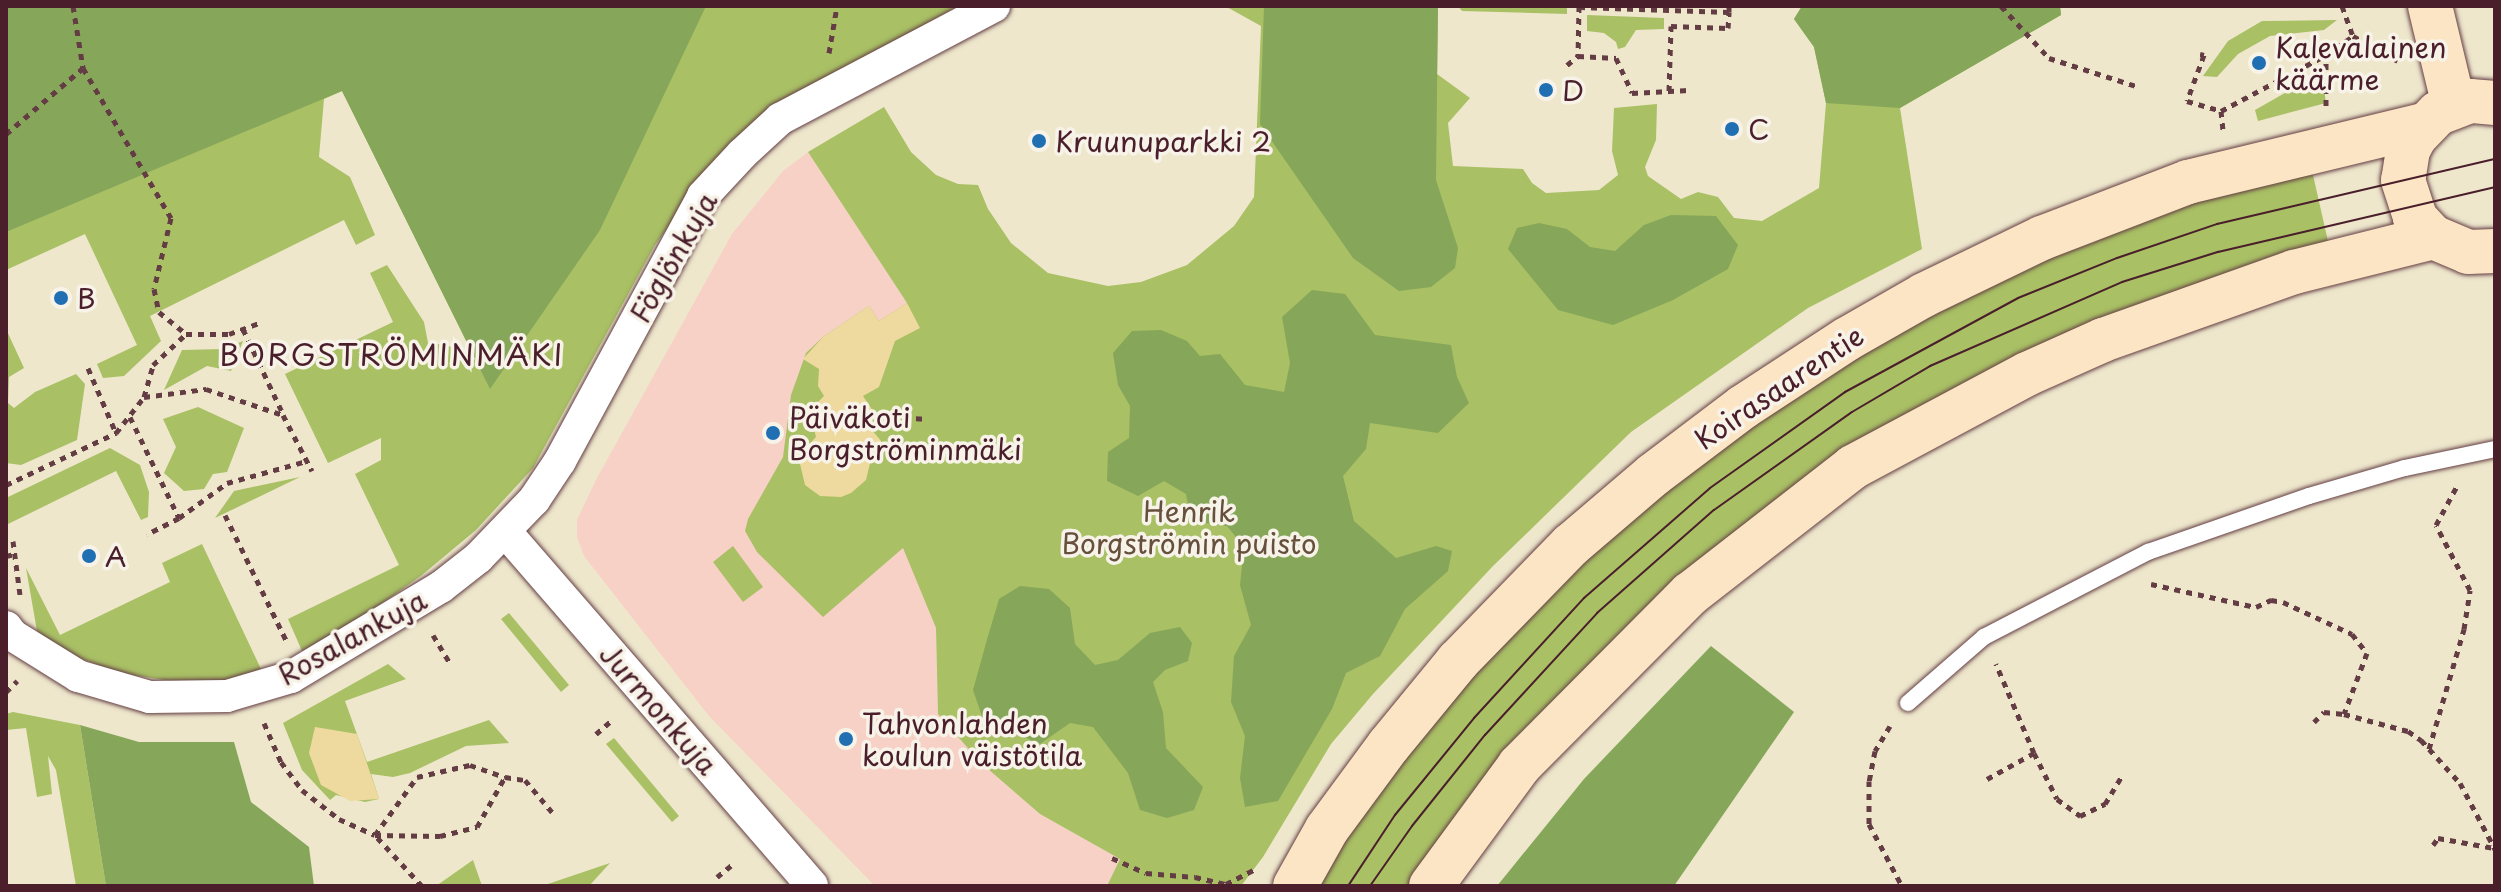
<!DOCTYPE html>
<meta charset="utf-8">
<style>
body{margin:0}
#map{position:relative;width:2501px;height:892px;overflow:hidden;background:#eee7cc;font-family:"Playpen Sans",sans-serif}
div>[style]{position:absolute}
.built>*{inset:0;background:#f7d1c6}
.green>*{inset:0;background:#a9c065}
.forest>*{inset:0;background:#86a65a}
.sand>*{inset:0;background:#eeda9e}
.path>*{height:5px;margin-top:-2.5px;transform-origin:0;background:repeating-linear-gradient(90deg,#633d43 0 6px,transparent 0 12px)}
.roads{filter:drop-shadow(0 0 2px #633d43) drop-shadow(0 0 2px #633d43)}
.lane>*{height:16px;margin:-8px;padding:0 8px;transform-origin:8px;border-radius:8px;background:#fff}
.street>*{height:32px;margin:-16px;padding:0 16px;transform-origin:16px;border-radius:16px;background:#fff}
.secondary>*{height:44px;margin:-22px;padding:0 22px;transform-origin:22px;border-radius:22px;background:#fce5c4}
.tram>*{height:2px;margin:-1px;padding:0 1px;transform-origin:1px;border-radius:1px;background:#4a1f2b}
.dots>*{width:22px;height:22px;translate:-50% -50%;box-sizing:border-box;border:4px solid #f7f3e8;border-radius:50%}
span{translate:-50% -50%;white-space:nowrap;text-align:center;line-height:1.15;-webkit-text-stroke:7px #f7f3e8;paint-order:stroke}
.poi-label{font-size:28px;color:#4a1f2b}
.left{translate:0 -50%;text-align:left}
.street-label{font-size:28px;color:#4a1f2b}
.park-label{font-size:28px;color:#664f3c}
.neighbourhood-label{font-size:30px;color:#4a1f2b;letter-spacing:2px}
.frame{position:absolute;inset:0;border:8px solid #4a1f2b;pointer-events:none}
</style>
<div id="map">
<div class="built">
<div style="clip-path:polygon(808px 152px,907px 303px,903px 547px,936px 628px,938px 714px,980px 762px,1040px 814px,1120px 859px,1107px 886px,875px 886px,709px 716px,584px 556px,577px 537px,577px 520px,597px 478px,732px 234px,783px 171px)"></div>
</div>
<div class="green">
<div style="clip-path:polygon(6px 6px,958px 6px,772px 111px,729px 144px,655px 245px,533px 468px,476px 530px,422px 575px,364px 616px,302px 651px,288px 619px,399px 565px,355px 474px,381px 460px,381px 438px,328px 463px,285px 374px,393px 322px,370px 273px,387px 265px,424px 322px,428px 343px,447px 345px,476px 360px,342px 91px,324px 99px,319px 157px,350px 177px,375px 235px,356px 245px,344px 220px,150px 316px,161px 341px,124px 376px,103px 378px,97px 364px,137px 345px,85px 234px,6px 270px)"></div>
<div style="clip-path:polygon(1225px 6px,1438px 6px,1437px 74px,1470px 98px,1448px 123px,1453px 166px,1523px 169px,1532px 183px,1546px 193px,1599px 190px,1618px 175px,1612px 151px,1614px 108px,1657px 104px,1656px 140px,1645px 167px,1648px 176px,1681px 199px,1698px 192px,1718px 197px,1734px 218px,1762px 221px,1819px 188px,1826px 103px,1814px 47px,1794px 19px,1802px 6px,2060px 6px,2061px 15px,1900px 108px,1922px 249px,1808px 308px,1631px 432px,1493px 566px,1373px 694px,1331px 744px,1263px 857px,1241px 886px,1107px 886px,1120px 859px,1040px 814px,980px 762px,938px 714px,936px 628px,903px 548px,823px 617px,757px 552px,745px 531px,748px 519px,783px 457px,791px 395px,806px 353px,823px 337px,869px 306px,879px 321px,907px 303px,808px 152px,884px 107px,911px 152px,936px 175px,958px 184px,978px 185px,988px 209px,1011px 243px,1048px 273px,1108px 286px,1141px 282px,1187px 265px,1234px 226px,1254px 197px,1261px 26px)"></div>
<div style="clip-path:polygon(1458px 6px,1567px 6px,1567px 14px,1462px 11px)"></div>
<div style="clip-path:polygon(1587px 15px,1664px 18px,1664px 29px,1636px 30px,1625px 47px,1618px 49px,1616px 42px,1604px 33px,1587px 31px)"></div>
<div style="clip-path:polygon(2337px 20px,2324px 30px,2270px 36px,2238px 54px,2217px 77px,2203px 76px,2228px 41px,2262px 21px)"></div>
<div style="clip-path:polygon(2308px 80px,2323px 82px,2326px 103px,2258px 121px,2255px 110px)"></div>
<div style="clip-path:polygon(2313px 175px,2330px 250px,1858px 454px,1415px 886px,1305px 886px,1500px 633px,1713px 443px,1985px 278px,2223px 190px)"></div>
<div style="clip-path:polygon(6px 329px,24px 368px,9px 377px,8px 403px,14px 408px,35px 392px,76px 374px,85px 384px,77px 440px,21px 465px,6px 463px)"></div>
<div style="clip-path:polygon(243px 341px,231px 371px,207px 366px,164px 390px,182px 350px,224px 349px)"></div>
<div style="clip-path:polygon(198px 407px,244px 428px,227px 472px,213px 474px,204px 489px,184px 491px,164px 473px,176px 447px,163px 419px)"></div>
<div style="clip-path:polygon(110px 448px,140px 465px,149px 492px,148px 517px,141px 520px,116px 471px,6px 525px,6px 498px)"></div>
<div style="clip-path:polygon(300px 477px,215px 518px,234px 491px)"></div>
<div style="clip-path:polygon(202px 544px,261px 669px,230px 680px,171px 681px,120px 673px,66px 653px,37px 631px,26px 568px,60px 635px,170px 582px,162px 563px)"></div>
<div style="clip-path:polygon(733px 546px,763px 587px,743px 602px,713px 562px)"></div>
<div style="clip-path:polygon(509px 613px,569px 685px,561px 692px,501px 619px)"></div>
<div style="clip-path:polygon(388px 664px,406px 679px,345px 701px,367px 762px,489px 720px,509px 743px,466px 746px,410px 773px,393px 777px,371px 774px,379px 799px,365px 802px,336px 795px,330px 800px,302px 770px,283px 723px)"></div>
<div style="clip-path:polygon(13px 712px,80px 725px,106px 886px,76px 886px,56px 770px,48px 756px,52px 794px,37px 797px,26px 728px,6px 730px,6px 714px)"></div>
<div style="clip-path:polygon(614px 738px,679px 816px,672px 822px,606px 744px)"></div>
<div style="clip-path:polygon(473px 860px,482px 886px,436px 886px)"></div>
<div style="clip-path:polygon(610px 863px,589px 886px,542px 886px)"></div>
</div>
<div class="forest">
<div style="clip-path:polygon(6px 6px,706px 6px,600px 230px,490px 389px,342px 91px,6px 232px)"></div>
<div style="clip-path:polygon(1264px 6px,1438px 6px,1436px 180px,1458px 248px,1455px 268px,1431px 287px,1399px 291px,1353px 258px,1260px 124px)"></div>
<div style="clip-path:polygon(1802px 6px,2060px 6px,2061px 15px,1900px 108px,1826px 103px,1814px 47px,1794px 19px)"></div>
<div style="clip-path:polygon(1671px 215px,1716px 216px,1738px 245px,1728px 269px,1673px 300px,1613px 325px,1558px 310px,1508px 249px,1517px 228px,1539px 223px,1567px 229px,1590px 247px,1615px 251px,1644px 225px)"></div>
<div style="clip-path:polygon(1312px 290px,1345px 294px,1375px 335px,1451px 345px,1457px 377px,1469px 403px,1438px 433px,1370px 423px,1366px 449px,1343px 476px,1354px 521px,1396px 558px,1436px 546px,1452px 551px,1448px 571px,1405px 609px,1380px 656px,1346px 673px,1332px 709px,1278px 801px,1245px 807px,1240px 778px,1245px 736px,1231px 702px,1234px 656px,1251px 625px,1240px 585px,1244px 547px,1227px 526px,1191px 521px,1186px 494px,1164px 481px,1138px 496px,1107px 481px,1108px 452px,1129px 438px,1130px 406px,1118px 385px,1113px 353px,1132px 331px,1161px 330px,1187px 341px,1200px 356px,1220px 354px,1245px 385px,1284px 392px,1290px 363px,1282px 317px)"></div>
<div style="clip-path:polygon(1020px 586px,1049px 589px,1070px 608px,1075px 644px,1095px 665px,1118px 660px,1150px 633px,1180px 627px,1192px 643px,1188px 661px,1165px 670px,1153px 682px,1163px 712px,1166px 748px,1203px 787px,1194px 810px,1167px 818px,1140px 810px,1128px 773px,1093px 727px,1070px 723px,1040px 744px,983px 719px,973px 690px,986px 643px,999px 599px)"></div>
<div style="clip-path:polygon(1711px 646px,1794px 712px,1674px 886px,1497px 886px,1584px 779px)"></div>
<div style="clip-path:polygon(80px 725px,139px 742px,234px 742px,251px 802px,309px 847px,314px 886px,106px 886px)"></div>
</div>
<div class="sand">
<div style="clip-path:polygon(907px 303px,920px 328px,895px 341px,879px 387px,863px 396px,873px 411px,872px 430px,881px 441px,881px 449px,871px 459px,866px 480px,851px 493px,841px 497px,820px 496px,805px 485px,800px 464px,802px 452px,816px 437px,812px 421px,818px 402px,824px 396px,818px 386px,819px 369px,803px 359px,823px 337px,869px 306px,879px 321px)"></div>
<div style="clip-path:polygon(315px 727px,357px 734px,379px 799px,350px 801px,321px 785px,309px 753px)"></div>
</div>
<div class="path">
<div style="left:73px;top:6px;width:63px;rotate:80.8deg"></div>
<div style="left:83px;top:68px;width:174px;rotate:59.6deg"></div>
<div style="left:171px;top:218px;width:73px;rotate:103.5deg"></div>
<div style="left:154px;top:289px;width:24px;rotate:78deg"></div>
<div style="left:159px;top:312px;width:35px;rotate:39deg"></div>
<div style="left:1579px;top:6px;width:50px;rotate:91.1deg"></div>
<div style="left:1578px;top:56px;width:38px;rotate:3deg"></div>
<div style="left:1616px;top:58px;width:38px;rotate:65deg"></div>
<div style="left:1632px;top:93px;width:57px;rotate:-3deg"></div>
<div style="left:2001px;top:6px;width:71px;rotate:47.3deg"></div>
<div style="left:2049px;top:58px;width:91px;rotate:17.8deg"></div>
<div style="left:2342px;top:6px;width:32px;rotate:70deg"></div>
<div style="left:1579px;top:7px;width:150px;rotate:1.9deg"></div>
<div style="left:1729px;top:12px;width:6px;rotate:-90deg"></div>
<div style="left:829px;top:53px;width:48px;rotate:-80.3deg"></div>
<div style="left:2200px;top:54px;width:4px;rotate:14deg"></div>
<div style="left:2204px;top:55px;width:49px;rotate:110.3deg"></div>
<div style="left:2187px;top:101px;width:35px;rotate:16deg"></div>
<div style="left:2221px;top:111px;width:119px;rotate:-28.1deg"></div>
<div style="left:2326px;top:55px;width:33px;rotate:-35deg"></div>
<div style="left:2353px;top:36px;width:51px;rotate:29.1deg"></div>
<div style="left:1567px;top:65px;width:14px;rotate:-39deg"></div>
<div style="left:1669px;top:91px;width:65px;rotate:-88.2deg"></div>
<div style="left:1671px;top:26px;width:57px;rotate:2deg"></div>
<div style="left:1728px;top:28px;width:16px;rotate:-86deg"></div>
<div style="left:2326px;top:106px;width:51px;rotate:-90deg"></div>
<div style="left:2221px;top:111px;width:19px;rotate:84deg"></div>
<div style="left:6px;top:134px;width:101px;rotate:-40.6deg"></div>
<div style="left:243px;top:329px;width:94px;rotate:64.8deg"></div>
<div style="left:88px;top:368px;width:71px;rotate:66.7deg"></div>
<div style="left:144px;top:397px;width:33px;rotate:-74deg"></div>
<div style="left:153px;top:365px;width:45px;rotate:-43.2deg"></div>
<div style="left:186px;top:334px;width:43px"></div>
<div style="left:229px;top:334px;width:33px;rotate:-20deg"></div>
<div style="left:130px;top:417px;width:112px;rotate:64.1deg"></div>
<div style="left:179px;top:518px;width:36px;rotate:153deg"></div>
<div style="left:892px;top:417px;width:33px;rotate:3deg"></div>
<div style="left:6px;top:485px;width:122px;rotate:-25.3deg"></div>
<div style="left:116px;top:433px;width:46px;rotate:-52.1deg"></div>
<div style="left:144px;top:397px;width:63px;rotate:-7.4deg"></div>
<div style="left:206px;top:389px;width:81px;rotate:18.7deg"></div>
<div style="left:283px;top:415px;width:63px;rotate:62.6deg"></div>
<div style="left:225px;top:515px;width:139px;rotate:64deg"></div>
<div style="left:179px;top:518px;width:59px;rotate:-36.1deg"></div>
<div style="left:227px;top:483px;width:83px;rotate:-15.4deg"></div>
<div style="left:13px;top:541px;width:54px;rotate:82.6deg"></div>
<div style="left:6px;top:556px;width:9px;rotate:-13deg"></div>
<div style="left:2151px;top:584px;width:107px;rotate:12.4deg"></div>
<div style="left:2256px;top:607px;width:17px;rotate:-25deg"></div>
<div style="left:2271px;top:600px;width:12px;rotate:9deg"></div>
<div style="left:2283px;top:602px;width:76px;rotate:24.9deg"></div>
<div style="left:2352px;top:634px;width:24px;rotate:52deg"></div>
<div style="left:2367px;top:653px;width:65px;rotate:110.7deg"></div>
<div style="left:2344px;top:714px;width:66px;rotate:14.9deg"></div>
<div style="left:2408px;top:731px;width:16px;rotate:35deg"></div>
<div style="left:2421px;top:740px;width:58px;rotate:47.8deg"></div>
<div style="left:2460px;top:783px;width:75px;rotate:62.1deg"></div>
<div style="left:433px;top:635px;width:31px;rotate:59deg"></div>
<div style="left:6px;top:692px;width:16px;rotate:-45deg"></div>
<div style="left:2314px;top:722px;width:14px;rotate:-45deg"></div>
<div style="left:2324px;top:712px;width:20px;rotate:6deg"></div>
<div style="left:264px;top:723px;width:43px;rotate:66.4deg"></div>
<div style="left:281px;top:762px;width:35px;rotate:53deg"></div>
<div style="left:302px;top:790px;width:47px;rotate:38.1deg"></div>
<div style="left:339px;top:819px;width:39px;rotate:24deg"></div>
<div style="left:375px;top:835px;width:72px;rotate:-54.1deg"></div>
<div style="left:417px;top:777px;width:54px;rotate:-12.8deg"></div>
<div style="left:470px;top:765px;width:37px;rotate:19deg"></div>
<div style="left:1890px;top:726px;width:29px;rotate:121deg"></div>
<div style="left:1875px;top:751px;width:31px;rotate:101deg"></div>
<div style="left:1869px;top:781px;width:43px;rotate:90deg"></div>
<div style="left:1869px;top:824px;width:70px;rotate:62deg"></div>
<div style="left:596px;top:734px;width:23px;rotate:-41deg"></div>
<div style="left:2429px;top:749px;width:125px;rotate:-73.7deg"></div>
<div style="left:2464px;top:629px;width:39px;rotate:-81deg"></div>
<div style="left:2470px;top:590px;width:73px;rotate:-117.6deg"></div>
<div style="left:2436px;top:525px;width:44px;rotate:-61.7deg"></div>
<div style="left:2034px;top:753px;width:51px;rotate:63.4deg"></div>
<div style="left:2057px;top:799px;width:29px;rotate:36deg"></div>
<div style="left:2080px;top:816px;width:28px;rotate:-26deg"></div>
<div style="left:2105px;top:804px;width:31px;rotate:-59deg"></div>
<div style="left:1987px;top:779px;width:54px;rotate:-29deg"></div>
<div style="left:2034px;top:753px;width:97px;rotate:-113.1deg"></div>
<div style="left:2433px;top:845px;width:9px;rotate:-54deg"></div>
<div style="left:2438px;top:838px;width:57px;rotate:10.1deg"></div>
<div style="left:1112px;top:858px;width:37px;rotate:24deg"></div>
<div style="left:1146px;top:873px;width:49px;rotate:4.7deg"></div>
<div style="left:1195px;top:877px;width:32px;rotate:13deg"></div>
<div style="left:717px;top:877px;width:21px;rotate:-39deg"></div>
<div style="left:1226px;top:884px;width:34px;rotate:-27deg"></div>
<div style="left:422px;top:886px;width:69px;rotate:-132.7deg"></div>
<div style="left:375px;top:835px;width:65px;rotate:0.9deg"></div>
<div style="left:440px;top:836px;width:38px;rotate:-14deg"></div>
<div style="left:477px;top:827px;width:57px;rotate:-60.8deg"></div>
<div style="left:505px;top:777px;width:20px;rotate:9deg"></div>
<div style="left:525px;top:780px;width:42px;rotate:49.8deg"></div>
</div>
<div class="roads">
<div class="lane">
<div style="left:1908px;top:703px;width:101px;rotate:-41deg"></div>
<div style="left:1984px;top:637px;width:185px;rotate:-27.4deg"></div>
<div style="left:2148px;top:552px;width:170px;rotate:-19.2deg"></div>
<div style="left:2309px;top:496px;width:100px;rotate:-16.3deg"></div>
<div style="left:2405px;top:468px;width:92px;rotate:-11.9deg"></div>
</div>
<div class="street">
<div style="left:505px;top:531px;width:469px;rotate:49.1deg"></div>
<div style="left:6px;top:627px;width:10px;rotate:53deg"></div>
<div style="left:12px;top:635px;width:78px;rotate:31.8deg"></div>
<div style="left:78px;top:676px;width:75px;rotate:16.3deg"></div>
<div style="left:150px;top:697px;width:77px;rotate:-0.7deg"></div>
<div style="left:227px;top:696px;width:67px;rotate:-16.5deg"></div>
<div style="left:291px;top:677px;width:175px;rotate:-31deg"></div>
<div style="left:441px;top:587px;width:47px;rotate:-38.1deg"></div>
<div style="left:478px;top:558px;width:81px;rotate:-46deg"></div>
<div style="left:534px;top:500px;width:47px;rotate:-56.3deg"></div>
<div style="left:560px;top:461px;width:301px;rotate:-61.6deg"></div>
<div style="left:703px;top:196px;width:57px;rotate:-47.1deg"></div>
<div style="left:742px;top:154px;width:52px;rotate:-42.6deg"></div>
<div style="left:780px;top:119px;width:242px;rotate:-27.8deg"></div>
</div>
<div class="secondary">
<div style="left:2430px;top:6px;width:103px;rotate:76.5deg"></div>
<div style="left:2495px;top:103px;width:25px;rotate:-175deg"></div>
<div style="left:2470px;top:101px;width:34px;rotate:159deg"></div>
<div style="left:2438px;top:113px;width:33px;rotate:134deg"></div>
<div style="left:2415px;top:137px;width:15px;rotate:118deg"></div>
<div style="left:2408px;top:150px;width:30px;rotate:99deg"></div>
<div style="left:2403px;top:180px;width:40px;rotate:72deg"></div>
<div style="left:2415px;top:218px;width:26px;rotate:47deg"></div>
<div style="left:2433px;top:237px;width:38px;rotate:23deg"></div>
<div style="left:2468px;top:252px;width:27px;rotate:-2deg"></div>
<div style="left:1295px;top:886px;width:65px;rotate:-60.7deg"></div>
<div style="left:1327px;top:829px;width:104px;rotate:-53.6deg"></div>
<div style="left:1389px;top:745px;width:109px;rotate:-50.6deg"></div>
<div style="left:1458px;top:661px;width:162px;rotate:-45.8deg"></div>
<div style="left:1571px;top:545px;width:108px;rotate:-40.5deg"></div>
<div style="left:1653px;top:475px;width:113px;rotate:-37.1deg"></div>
<div style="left:1743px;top:407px;width:124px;rotate:-33.2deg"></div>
<div style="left:1847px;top:339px;width:89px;rotate:-29.7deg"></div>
<div style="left:1924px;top:295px;width:131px;rotate:-25.8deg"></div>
<div style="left:2042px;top:238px;width:156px;rotate:-21deg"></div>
<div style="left:2188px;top:182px;width:243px;rotate:-13.6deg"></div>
<div style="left:1431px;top:886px;width:149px;rotate:-53.7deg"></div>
<div style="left:1519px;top:766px;width:243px;rotate:-45.2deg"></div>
<div style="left:1690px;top:594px;width:207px;rotate:-37.9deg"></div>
<div style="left:1853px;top:467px;width:197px;rotate:-28.1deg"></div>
<div style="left:2027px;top:374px;width:83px;rotate:-24.1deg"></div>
<div style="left:2103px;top:340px;width:203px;rotate:-19.6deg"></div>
<div style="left:2294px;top:272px;width:143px;rotate:-14.1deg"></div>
</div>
</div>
<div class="tram">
<div style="left:1348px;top:886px;width:85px;rotate:-56.5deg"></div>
<div style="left:1395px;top:815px;width:125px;rotate:-50.8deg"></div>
<div style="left:1474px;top:718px;width:163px;rotate:-47.5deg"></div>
<div style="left:1584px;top:598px;width:167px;rotate:-41.1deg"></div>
<div style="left:1710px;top:488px;width:166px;rotate:-35.4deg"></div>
<div style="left:1845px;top:392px;width:197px;rotate:-28.5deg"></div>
<div style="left:2018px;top:298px;width:107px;rotate:-22deg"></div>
<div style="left:2117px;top:258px;width:106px;rotate:-18.8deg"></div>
<div style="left:2217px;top:224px;width:285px;rotate:-13.2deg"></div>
<div style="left:1370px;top:886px;width:73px;rotate:-55deg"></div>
<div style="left:1412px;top:826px;width:117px;rotate:-51.3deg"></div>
<div style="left:1485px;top:735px;width:166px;rotate:-47.4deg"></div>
<div style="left:1597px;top:613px;width:156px;rotate:-41.4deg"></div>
<div style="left:1714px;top:510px;width:169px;rotate:-35.4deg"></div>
<div style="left:1852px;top:412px;width:91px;rotate:-30.5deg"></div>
<div style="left:1930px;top:366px;width:210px;rotate:-23.6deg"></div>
<div style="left:2122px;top:282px;width:101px;rotate:-17.4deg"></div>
<div style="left:2218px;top:252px;width:285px;rotate:-13.2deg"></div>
</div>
<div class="dots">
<div style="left:2259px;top:63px;background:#1f6fb2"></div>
<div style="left:1546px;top:90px;background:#1f6fb2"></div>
<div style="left:1732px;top:129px;background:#1f6fb2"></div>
<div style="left:1039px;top:141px;background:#1f6fb2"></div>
<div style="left:61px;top:298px;background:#1f6fb2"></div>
<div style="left:773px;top:433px;background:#1f6fb2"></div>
<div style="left:89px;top:556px;background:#1f6fb2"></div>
<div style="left:846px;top:739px;background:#1f6fb2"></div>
</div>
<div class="poi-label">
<span class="left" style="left:2275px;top:63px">Kalevalainen<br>käärme</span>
<span class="left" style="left:1562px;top:90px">D</span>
<span class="left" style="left:1748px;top:129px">C</span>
<span class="left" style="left:1055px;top:141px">Kruunuparkki 2</span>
<span class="left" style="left:77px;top:298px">B</span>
<span class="left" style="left:789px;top:433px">Päiväkoti<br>Borgströminmäki</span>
<span class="left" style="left:105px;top:556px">A</span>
<span class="left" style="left:862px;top:739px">Tahvonlahden<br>koulun väistötila</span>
</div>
<div class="street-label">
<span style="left:673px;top:257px;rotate:-60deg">Föglönkuja</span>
<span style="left:1779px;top:387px;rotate:-34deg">Koirasaarentie</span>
<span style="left:352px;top:637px;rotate:-29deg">Rosalankuja</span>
<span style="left:659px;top:709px;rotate:49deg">Jurmonkuja</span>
</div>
<div class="park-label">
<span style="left:1189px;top:527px">Henrik<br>Borgströmin puisto</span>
</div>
<div class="neighbourhood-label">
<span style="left:392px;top:354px">BORGSTRÖMINMÄKI</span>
</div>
<div class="frame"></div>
</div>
